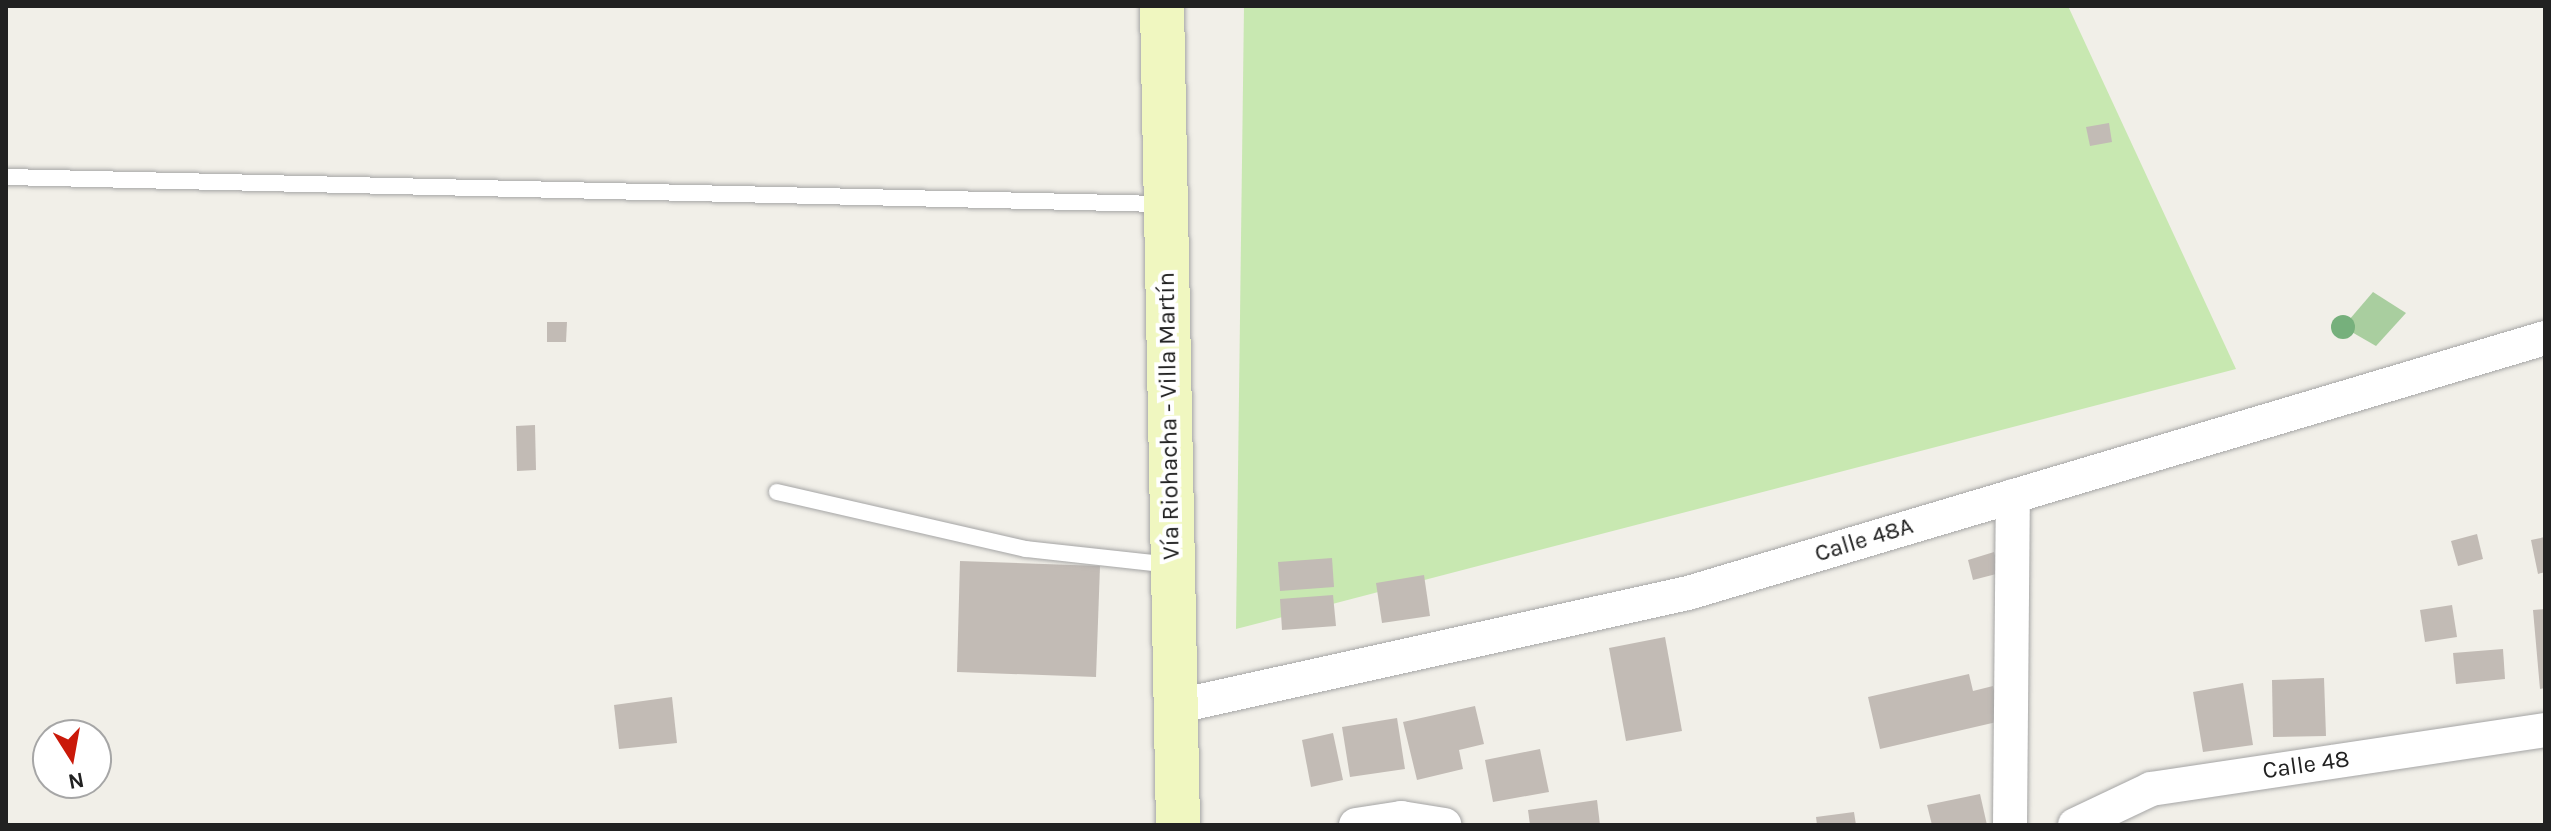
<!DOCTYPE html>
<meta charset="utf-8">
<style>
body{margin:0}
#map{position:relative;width:2551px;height:831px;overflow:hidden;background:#f1efe8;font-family:Karla,sans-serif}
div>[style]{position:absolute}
.grass>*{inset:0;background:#c8e8b1}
.forest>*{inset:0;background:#a9ce9f}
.building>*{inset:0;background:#c2bbb5}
.roads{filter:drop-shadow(0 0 2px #a5a5a5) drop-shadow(0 0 2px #a5a5a5)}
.service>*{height:16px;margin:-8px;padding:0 8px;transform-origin:8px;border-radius:8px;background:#fff}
.minor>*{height:34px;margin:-17px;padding:0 17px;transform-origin:17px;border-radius:17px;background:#fff}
.secondary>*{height:44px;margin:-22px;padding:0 22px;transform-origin:22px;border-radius:22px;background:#f0f7c0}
.trees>*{width:24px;height:24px;margin:-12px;border-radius:50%;background:#76b07c}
span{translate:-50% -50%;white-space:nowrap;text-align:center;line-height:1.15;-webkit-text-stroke:8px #fff;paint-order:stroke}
.street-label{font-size:24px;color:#212121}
.frame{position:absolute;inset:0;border:8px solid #212121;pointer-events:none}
.north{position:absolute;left:32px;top:719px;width:80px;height:80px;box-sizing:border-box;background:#fff;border:2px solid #a6a6a6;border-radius:50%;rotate:169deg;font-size:22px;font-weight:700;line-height:32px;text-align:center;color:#212121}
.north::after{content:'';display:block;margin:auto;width:28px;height:36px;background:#ca1909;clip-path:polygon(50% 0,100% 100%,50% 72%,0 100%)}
</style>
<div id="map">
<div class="grass">
<div style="clip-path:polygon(1244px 6px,2068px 6px,2236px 369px,1236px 629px)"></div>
</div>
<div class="forest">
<div style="clip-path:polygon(2373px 292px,2406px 313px,2376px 346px,2343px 327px)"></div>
</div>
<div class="building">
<div style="clip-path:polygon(2109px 123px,2112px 142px,2090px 146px,2086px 127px)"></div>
<div style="clip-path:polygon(547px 322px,567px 322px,566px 342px,547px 342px)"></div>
<div style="clip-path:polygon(535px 425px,536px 470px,517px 471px,516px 426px)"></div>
<div style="clip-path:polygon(2477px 534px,2483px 559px,2458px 566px,2451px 541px)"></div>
<div style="clip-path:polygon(2545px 537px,2545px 572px,2538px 574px,2531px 540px)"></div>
<div style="clip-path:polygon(1994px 552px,2000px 573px,1973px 580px,1968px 560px)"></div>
<div style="clip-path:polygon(1332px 558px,1334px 587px,1280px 591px,1278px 562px)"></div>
<div style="clip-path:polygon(960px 561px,1100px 566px,1096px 677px,957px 672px)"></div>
<div style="clip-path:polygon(1424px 575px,1430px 616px,1382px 623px,1376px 583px)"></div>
<div style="clip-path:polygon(1333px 595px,1336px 626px,1282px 630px,1280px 599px)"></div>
<div style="clip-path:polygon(2452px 605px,2457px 637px,2425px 642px,2420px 610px)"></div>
<div style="clip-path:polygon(2545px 609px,2545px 688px,2540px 689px,2533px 610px)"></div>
<div style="clip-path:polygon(1665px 637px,1682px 731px,1626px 741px,1609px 648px)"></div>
<div style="clip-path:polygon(2503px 649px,2505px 679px,2456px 684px,2453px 653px)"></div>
<div style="clip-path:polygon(1969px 674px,1973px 691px,1993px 686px,2001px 721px,1880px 749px,1868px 697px)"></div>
<div style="clip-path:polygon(2324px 678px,2326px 736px,2273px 737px,2272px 680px)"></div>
<div style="clip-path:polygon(2243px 683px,2253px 745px,2203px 752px,2193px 692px)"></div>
<div style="clip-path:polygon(672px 697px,677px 743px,619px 749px,614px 705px)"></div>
<div style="clip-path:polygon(1475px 706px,1484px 744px,1459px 750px,1463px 769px,1417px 780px,1403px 722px)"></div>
<div style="clip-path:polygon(1397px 718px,1405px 769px,1350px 777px,1342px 727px)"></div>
<div style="clip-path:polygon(1333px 733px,1343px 780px,1311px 787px,1302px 740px)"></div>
<div style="clip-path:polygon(1540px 749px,1549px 792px,1493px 802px,1485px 760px)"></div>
<div style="clip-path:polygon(1980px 794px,1987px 825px,1932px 825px,1927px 805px)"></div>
<div style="clip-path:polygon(1597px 800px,1600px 825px,1530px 825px,1528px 810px)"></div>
<div style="clip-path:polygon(1854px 812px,1856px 825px,1817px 825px,1816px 817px)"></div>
</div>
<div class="roads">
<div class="service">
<div style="left:6px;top:177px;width:1157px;rotate:1.34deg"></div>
<div style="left:777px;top:492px;width:255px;rotate:12.9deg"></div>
<div style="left:1026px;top:549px;width:145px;rotate:6.3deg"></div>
</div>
<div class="minor">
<div style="left:1174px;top:707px;width:526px;rotate:-12.51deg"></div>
<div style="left:1688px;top:593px;width:894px;rotate:-16.57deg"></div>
<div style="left:1356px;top:825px;width:46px;rotate:-8.8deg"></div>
<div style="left:1401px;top:818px;width:44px;rotate:9.2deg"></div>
<div style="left:2010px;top:825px;width:329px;rotate:-89.5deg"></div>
<div style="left:2075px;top:825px;width:84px;rotate:-25.3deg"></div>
<div style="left:2151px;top:789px;width:398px;rotate:-8.5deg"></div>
</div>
<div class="secondary">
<div style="left:1162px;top:6px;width:819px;rotate:88.88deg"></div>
</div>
</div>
<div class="trees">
<div style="left:2343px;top:327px"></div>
</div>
<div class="street-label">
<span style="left:1169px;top:416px;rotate:-91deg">Vía Riohacha - Villa Martín</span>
<span style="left:1864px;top:540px;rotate:-17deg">Calle 48A</span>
<span style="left:2306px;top:765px;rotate:-8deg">Calle 48</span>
</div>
<div class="frame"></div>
<div class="north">N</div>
</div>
